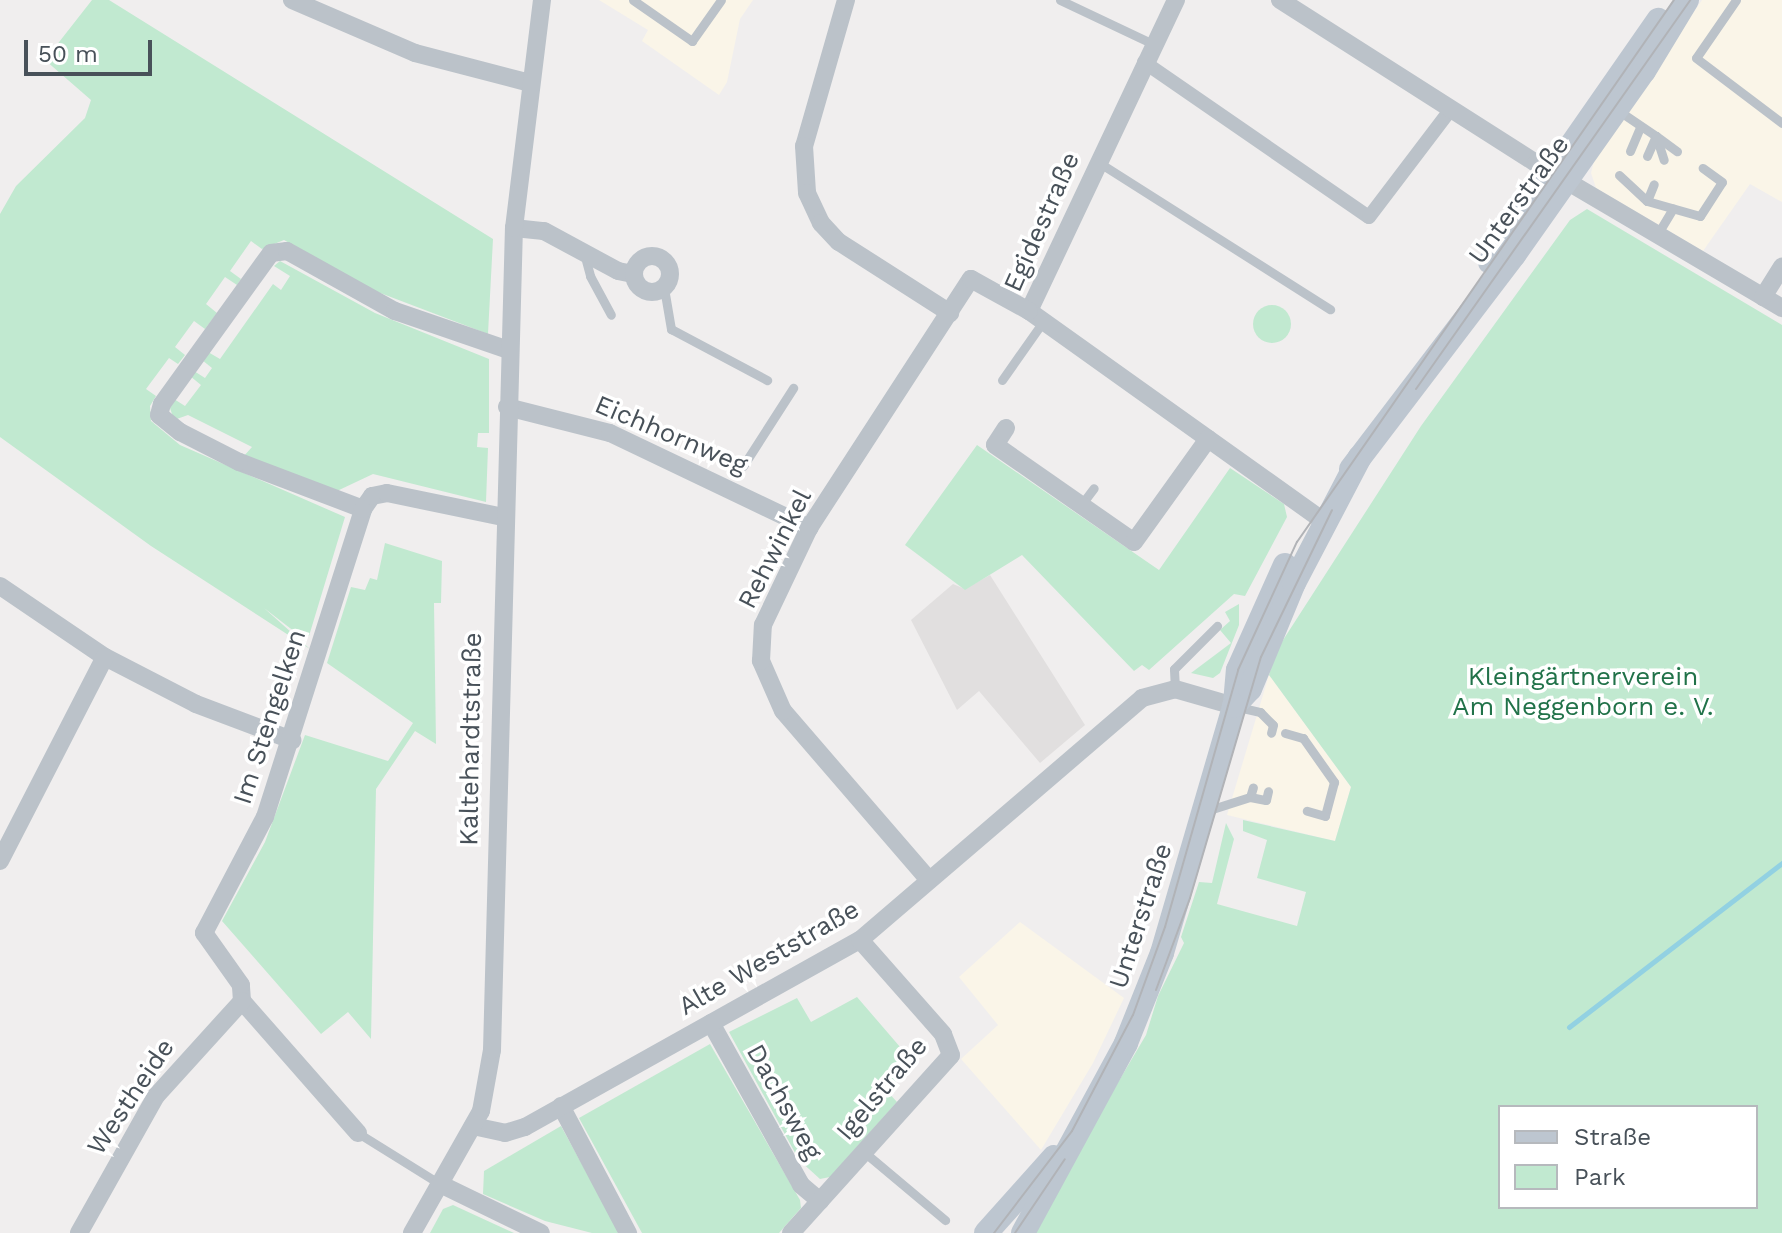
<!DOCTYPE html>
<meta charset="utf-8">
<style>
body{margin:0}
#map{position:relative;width:1782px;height:1233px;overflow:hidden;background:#f0eeee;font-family:"Work Sans",sans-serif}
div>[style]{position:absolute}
.commercial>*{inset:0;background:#faf5e8}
.education>*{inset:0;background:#e1dfdf}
.green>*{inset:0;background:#c1e9d0}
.round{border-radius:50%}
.stream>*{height:5px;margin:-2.5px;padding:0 2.5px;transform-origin:2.5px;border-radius:2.5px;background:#92d1e2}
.service>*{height:9px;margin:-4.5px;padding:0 4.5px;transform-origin:4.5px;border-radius:4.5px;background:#bbc2c9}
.pedestrian>*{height:14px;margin:-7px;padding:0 7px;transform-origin:7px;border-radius:7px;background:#bbc2c9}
.minor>*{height:18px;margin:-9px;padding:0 9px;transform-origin:9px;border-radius:9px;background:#bbc2c9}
.minor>.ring{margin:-9px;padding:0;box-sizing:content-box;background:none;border:18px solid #bbc2c9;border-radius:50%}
.secondary>*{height:24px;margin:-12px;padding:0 12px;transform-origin:12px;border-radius:12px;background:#bdc6d0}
.tram>*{height:2px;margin:-1px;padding:0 1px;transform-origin:1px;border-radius:1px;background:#b1b3b7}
span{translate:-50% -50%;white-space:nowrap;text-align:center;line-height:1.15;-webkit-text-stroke:7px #fff;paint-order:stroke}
.street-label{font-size:26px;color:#485159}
.park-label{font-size:26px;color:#217249}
.legend{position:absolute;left:1498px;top:1105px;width:260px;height:104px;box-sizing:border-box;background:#fff;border:2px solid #b6b9bd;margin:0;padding:10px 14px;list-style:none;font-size:24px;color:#485159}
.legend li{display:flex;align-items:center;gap:16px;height:40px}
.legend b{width:40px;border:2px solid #b6b9bd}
.scale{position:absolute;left:24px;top:40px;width:128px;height:36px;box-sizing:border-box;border:4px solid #485159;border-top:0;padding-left:10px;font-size:24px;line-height:28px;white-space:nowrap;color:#485159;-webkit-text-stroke:6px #fff;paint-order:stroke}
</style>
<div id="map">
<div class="commercial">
<div style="clip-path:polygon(599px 0,753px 0,740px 19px,727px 82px,719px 95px,642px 41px,648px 30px)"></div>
<div style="clip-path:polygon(1702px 0,1782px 0,1782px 202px,1750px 184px,1703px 251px,1596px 188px,1591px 173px,1595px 157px)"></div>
<div style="clip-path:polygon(1269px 675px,1351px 787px,1335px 841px,1227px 815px)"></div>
<div style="clip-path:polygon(1020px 922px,1124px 998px,1093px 1063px,1041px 1150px,961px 1059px,998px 1025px,959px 977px)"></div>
</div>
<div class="education">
<div style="clip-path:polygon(990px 575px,1085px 725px,1040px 763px,979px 691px,957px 710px,911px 620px,953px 584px,965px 589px)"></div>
</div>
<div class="green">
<div style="clip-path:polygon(92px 0,109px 0,493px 239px,488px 334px,375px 291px,284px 240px,262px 249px,251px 241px,230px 271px,241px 279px,237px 285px,225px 277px,206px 304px,217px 313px,205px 329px,194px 321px,175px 347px,185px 355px,178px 364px,169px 358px,146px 389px,156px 396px,150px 406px,151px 421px,180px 445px,345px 517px,309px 636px,295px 632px,264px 608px,310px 649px,151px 546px,0 437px,0 214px,16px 186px,85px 118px,91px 100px,45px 60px)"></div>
<div style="clip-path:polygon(evenodd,1587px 209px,1782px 325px,1782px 1233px,1029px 1233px,1146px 1035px,1158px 996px,1184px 943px,1181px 937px,1199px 882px,1212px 883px,1226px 823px,1234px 839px,1217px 904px,1297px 926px,1306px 892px,1257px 878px,1267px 840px,1243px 831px,1243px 820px,1335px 841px,1351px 787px,1269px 675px,1276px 651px,1421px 426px,1570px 220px,1587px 209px,1500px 1107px,1756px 1107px,1756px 1207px,1500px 1207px,1500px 1107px)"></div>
<div style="clip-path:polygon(280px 261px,375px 313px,489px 359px,489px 433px,478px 433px,477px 447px,488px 448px,486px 502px,373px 474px,337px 491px,243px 457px,252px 447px,188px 415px,174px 420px,170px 408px,174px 399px,185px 406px,201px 385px,190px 376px,194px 371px,205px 378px,212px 368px,202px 360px,208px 352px,220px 359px,273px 284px,281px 290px,290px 276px,274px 266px)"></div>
<div class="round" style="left:1253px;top:305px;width:38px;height:38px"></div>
<div style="clip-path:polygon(977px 445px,1159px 570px,1230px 468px,1284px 504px,1287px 517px,1245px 596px,1234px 594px,1149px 670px,1142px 665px,1134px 671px,1022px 555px,965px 590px,905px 545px)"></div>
<div style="clip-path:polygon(385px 543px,442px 561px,441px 603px,434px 603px,436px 744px,415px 731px,376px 789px,371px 1039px,348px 1012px,321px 1034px,222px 921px,265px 842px,305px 735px,388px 761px,413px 723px,327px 663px,351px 587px,365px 590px,370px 578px,377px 580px)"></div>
<div style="clip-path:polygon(1239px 604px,1239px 625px,1220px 673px,1213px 678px,1191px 673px,1231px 643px,1220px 630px,1230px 621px,1225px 612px)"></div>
<div style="clip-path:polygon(857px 997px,913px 1062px,887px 1091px,897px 1102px,830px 1177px,820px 1179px,799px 1160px,729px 1032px,797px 998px,811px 1022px)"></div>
<div style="clip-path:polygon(710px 1044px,800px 1200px,801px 1208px,779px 1233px,642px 1233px,579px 1118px)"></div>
<div style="clip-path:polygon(561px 1126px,619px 1232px,617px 1233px,592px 1233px,545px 1221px,483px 1194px,484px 1171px)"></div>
<div style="clip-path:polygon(453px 1205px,514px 1233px,430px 1233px,443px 1209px)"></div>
</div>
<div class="stream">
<div style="left:1569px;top:1027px;width:269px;rotate:-37.6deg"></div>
</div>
<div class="service">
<div style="left:633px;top:0;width:72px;rotate:34.8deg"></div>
<div style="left:692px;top:41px;width:50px;rotate:-54.7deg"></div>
<div style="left:1060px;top:0;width:103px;rotate:25.3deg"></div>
<div style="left:1736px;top:0;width:70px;rotate:124.6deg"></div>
<div style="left:1696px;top:58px;width:108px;rotate:37.1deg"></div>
<div style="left:1619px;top:111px;width:45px;rotate:34deg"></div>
<div style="left:1656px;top:136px;width:25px;rotate:72deg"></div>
<div style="left:1630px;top:151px;width:26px;rotate:-67deg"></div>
<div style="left:1647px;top:156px;width:22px;rotate:-66deg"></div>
<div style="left:1656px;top:136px;width:26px;rotate:36deg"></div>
<div style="left:1098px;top:162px;width:275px;rotate:32.4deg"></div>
<div style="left:1619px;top:175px;width:38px;rotate:43deg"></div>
<div style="left:1647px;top:201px;width:55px;rotate:15.8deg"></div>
<div style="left:1700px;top:216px;width:40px;rotate:-57.1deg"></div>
<div style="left:1722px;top:182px;width:24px;rotate:-144deg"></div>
<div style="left:1647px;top:201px;width:18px;rotate:-68deg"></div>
<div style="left:1657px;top:235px;width:31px;rotate:-59deg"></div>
<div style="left:584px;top:253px;width:24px;rotate:75deg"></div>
<div style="left:590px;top:276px;width:44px;rotate:61.7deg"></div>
<div style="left:664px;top:288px;width:42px;rotate:80.3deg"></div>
<div style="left:671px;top:329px;width:109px;rotate:28deg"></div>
<div style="left:1002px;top:380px;width:70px;rotate:-54.9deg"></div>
<div style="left:743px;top:466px;width:93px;rotate:-57.3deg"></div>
<div style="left:1081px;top:505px;width:21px;rotate:-53deg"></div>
<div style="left:1175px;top:689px;width:20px;rotate:-93deg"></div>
<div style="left:1174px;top:669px;width:61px;rotate:-45deg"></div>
<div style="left:1238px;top:707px;width:23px;rotate:13deg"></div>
<div style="left:1260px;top:712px;width:18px;rotate:45deg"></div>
<div style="left:1273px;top:725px;width:8px;rotate:104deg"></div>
<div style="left:1285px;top:733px;width:19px;rotate:16deg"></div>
<div style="left:1303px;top:738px;width:54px;rotate:54.8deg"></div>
<div style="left:1334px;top:782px;width:35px;rotate:105deg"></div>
<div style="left:1325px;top:816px;width:19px;rotate:-164deg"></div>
<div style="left:1250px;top:797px;width:16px;rotate:11deg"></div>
<div style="left:1266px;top:800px;width:9px;rotate:-77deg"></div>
<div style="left:1206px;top:811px;width:46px;rotate:-17.7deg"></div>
<div style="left:1250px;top:797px;width:10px;rotate:-73deg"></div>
<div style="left:358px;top:1133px;width:97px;rotate:31.9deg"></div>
<div style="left:864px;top:1152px;width:106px;rotate:40deg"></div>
</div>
<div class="pedestrian">
<div style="left:1144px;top:62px;width:273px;rotate:34.6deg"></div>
<div style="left:1369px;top:217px;width:136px;rotate:-52.8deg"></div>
</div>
<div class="minor">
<div style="left:292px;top:0;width:134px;rotate:23.3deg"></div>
<div style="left:415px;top:53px;width:119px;rotate:14.6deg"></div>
<div style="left:846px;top:0;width:152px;rotate:106deg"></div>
<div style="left:804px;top:146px;width:47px;rotate:86.3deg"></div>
<div style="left:807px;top:193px;width:33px;rotate:65deg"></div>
<div style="left:821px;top:223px;width:26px;rotate:47deg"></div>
<div style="left:839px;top:242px;width:132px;rotate:32.6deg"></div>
<div style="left:1176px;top:0;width:344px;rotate:115.3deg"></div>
<div style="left:1029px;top:311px;width:364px;rotate:35.5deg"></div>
<div style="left:1280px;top:0;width:303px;rotate:32.5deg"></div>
<div style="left:1536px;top:163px;width:286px;rotate:30.5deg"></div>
<div style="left:514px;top:228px;width:30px;rotate:6deg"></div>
<div style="left:544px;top:231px;width:84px;rotate:28.4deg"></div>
<div style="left:618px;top:271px;width:16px;rotate:11deg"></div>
<div class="ring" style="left:634px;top:256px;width:18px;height:18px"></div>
<div style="left:1763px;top:297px;width:36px;rotate:-58deg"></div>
<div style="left:507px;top:407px;width:106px;rotate:14.2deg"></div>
<div style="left:610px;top:433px;width:221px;rotate:25.5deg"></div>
<div style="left:1006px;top:428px;width:20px;rotate:123deg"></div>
<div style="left:995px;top:445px;width:169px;rotate:34.9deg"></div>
<div style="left:1134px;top:542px;width:127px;rotate:-54.3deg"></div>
<div style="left:363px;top:509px;width:133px;rotate:-159.2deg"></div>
<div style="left:239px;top:462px;width:66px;rotate:-153deg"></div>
<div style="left:180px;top:432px;width:27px;rotate:-141deg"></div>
<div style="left:159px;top:415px;width:11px;rotate:-75deg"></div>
<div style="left:162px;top:404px;width:186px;rotate:-54.2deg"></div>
<div style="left:271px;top:253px;width:16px;rotate:-7deg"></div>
<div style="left:287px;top:251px;width:124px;rotate:29.1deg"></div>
<div style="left:395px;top:311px;width:120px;rotate:19deg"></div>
<div style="left:0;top:586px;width:127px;rotate:34.1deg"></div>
<div style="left:105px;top:657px;width:102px;rotate:27.3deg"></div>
<div style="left:196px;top:704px;width:103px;rotate:20.6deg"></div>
<div style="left:0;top:861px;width:229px;rotate:-62.8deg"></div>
<div style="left:929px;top:880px;width:223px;rotate:-130.8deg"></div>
<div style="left:783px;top:711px;width:55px;rotate:-113.7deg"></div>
<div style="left:761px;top:661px;width:36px;rotate:-87deg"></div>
<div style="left:763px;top:625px;width:107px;rotate:-64.6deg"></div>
<div style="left:809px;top:528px;width:297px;rotate:-57deg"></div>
<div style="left:971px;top:279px;width:66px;rotate:28.9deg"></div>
<div style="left:711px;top:1023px;width:185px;rotate:60.9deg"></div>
<div style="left:801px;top:1185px;width:25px;rotate:40deg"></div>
<div style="left:561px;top:1106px;width:144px;rotate:62.2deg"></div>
<div style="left:473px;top:1126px;width:33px;rotate:12deg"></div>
<div style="left:505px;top:1133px;width:21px;rotate:-17deg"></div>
<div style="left:525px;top:1127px;width:384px;rotate:-29.2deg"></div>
<div style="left:860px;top:940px;width:372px;rotate:-40.6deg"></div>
<div style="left:1142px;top:698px;width:34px;rotate:-15deg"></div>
<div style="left:1175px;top:689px;width:61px;rotate:16.1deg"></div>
<div style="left:358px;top:1133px;width:176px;rotate:-131.3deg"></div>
<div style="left:242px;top:1001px;width:16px;rotate:-94deg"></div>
<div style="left:241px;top:985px;width:64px;rotate:-125.4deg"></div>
<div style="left:204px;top:933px;width:131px;rotate:-62.3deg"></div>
<div style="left:265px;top:817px;width:323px;rotate:-72.3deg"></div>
<div style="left:363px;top:509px;width:16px;rotate:-55deg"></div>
<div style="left:372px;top:496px;width:15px;rotate:-11deg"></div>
<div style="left:387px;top:493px;width:118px;rotate:11.7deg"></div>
<div style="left:440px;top:1184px;width:112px;rotate:25.9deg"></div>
<div style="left:79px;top:1233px;width:157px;rotate:-60.7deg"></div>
<div style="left:156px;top:1096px;width:128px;rotate:-47.8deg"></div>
<div style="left:412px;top:1233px;width:140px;rotate:-60.5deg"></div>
<div style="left:481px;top:1111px;width:62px;rotate:-79.8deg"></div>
<div style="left:492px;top:1050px;width:822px;rotate:-88.47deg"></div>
<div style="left:514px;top:228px;width:230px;rotate:-83deg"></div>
<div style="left:791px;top:1233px;width:239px;rotate:-48deg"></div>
<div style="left:951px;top:1055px;width:22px;rotate:-111deg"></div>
<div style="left:943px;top:1034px;width:125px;rotate:-131.4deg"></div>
</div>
<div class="secondary">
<div style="left:1490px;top:262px;width:295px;rotate:-55.2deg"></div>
<div style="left:1351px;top:469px;width:269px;rotate:-52.7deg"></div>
<div style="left:1514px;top:255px;width:225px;rotate:-54.8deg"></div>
<div style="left:1644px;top:71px;width:83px;rotate:-58.8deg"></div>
<div style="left:1235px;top:703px;width:33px;rotate:-85deg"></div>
<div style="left:1238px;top:670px;width:115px;rotate:-65.9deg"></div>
<div style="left:986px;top:1233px;width:102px;rotate:-48.2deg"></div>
<div style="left:1023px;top:1233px;width:216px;rotate:-61.5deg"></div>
<div style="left:1126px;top:1043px;width:97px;rotate:-68.2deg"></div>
<div style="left:1162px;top:953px;width:257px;rotate:-73.7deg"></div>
<div style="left:1234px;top:706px;width:23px;rotate:-47deg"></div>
<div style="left:1250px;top:689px;width:115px;rotate:-67.5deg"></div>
<div style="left:1294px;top:583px;width:142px;rotate:-62.4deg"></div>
</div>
<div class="tram">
<div style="left:1416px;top:389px;width:476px;rotate:-54.8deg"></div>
<div style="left:1156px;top:990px;width:98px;rotate:-69.7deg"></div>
<div style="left:1190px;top:898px;width:251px;rotate:-73.6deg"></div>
<div style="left:1261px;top:657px;width:163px;rotate:-64.2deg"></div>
<div style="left:994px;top:1233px;width:128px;rotate:-52.6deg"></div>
<div style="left:1072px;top:1131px;width:131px;rotate:-62.3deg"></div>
<div style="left:1133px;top:1015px;width:94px;rotate:-70deg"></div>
<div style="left:1165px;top:927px;width:267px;rotate:-74.1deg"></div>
<div style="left:1238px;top:670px;width:141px;rotate:-65.3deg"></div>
<div style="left:1297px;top:542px;width:660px;rotate:-55.18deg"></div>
<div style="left:1015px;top:1233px;width:89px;rotate:-56deg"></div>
</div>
<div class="street-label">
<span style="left:1519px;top:200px;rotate:-54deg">Unterstraße</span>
<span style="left:1042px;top:222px;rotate:-66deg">Egidestraße</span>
<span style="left:671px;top:435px;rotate:23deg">Eichhornweg</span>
<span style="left:775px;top:549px;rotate:-63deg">Rehwinkel</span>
<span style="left:270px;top:717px;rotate:-72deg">Im Stengelken</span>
<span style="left:471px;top:739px;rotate:-89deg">Kaltehardtstraße</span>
<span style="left:1141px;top:916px;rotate:-72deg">Unterstraße</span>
<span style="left:769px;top:958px;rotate:-30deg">Alte Weststraße</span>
<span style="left:882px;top:1089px;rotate:-50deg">Igelstraße</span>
<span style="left:131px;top:1097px;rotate:-56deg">Westheide</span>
<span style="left:784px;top:1102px;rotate:61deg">Dachsweg</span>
</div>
<div class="park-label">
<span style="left:1583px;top:692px">Kleingärtnerverein<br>Am Neggenborn e. V.</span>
</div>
<ul class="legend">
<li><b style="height:10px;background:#bdc6d0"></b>Straße</li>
<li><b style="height:22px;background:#c1e9d0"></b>Park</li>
</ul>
<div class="scale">50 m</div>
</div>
